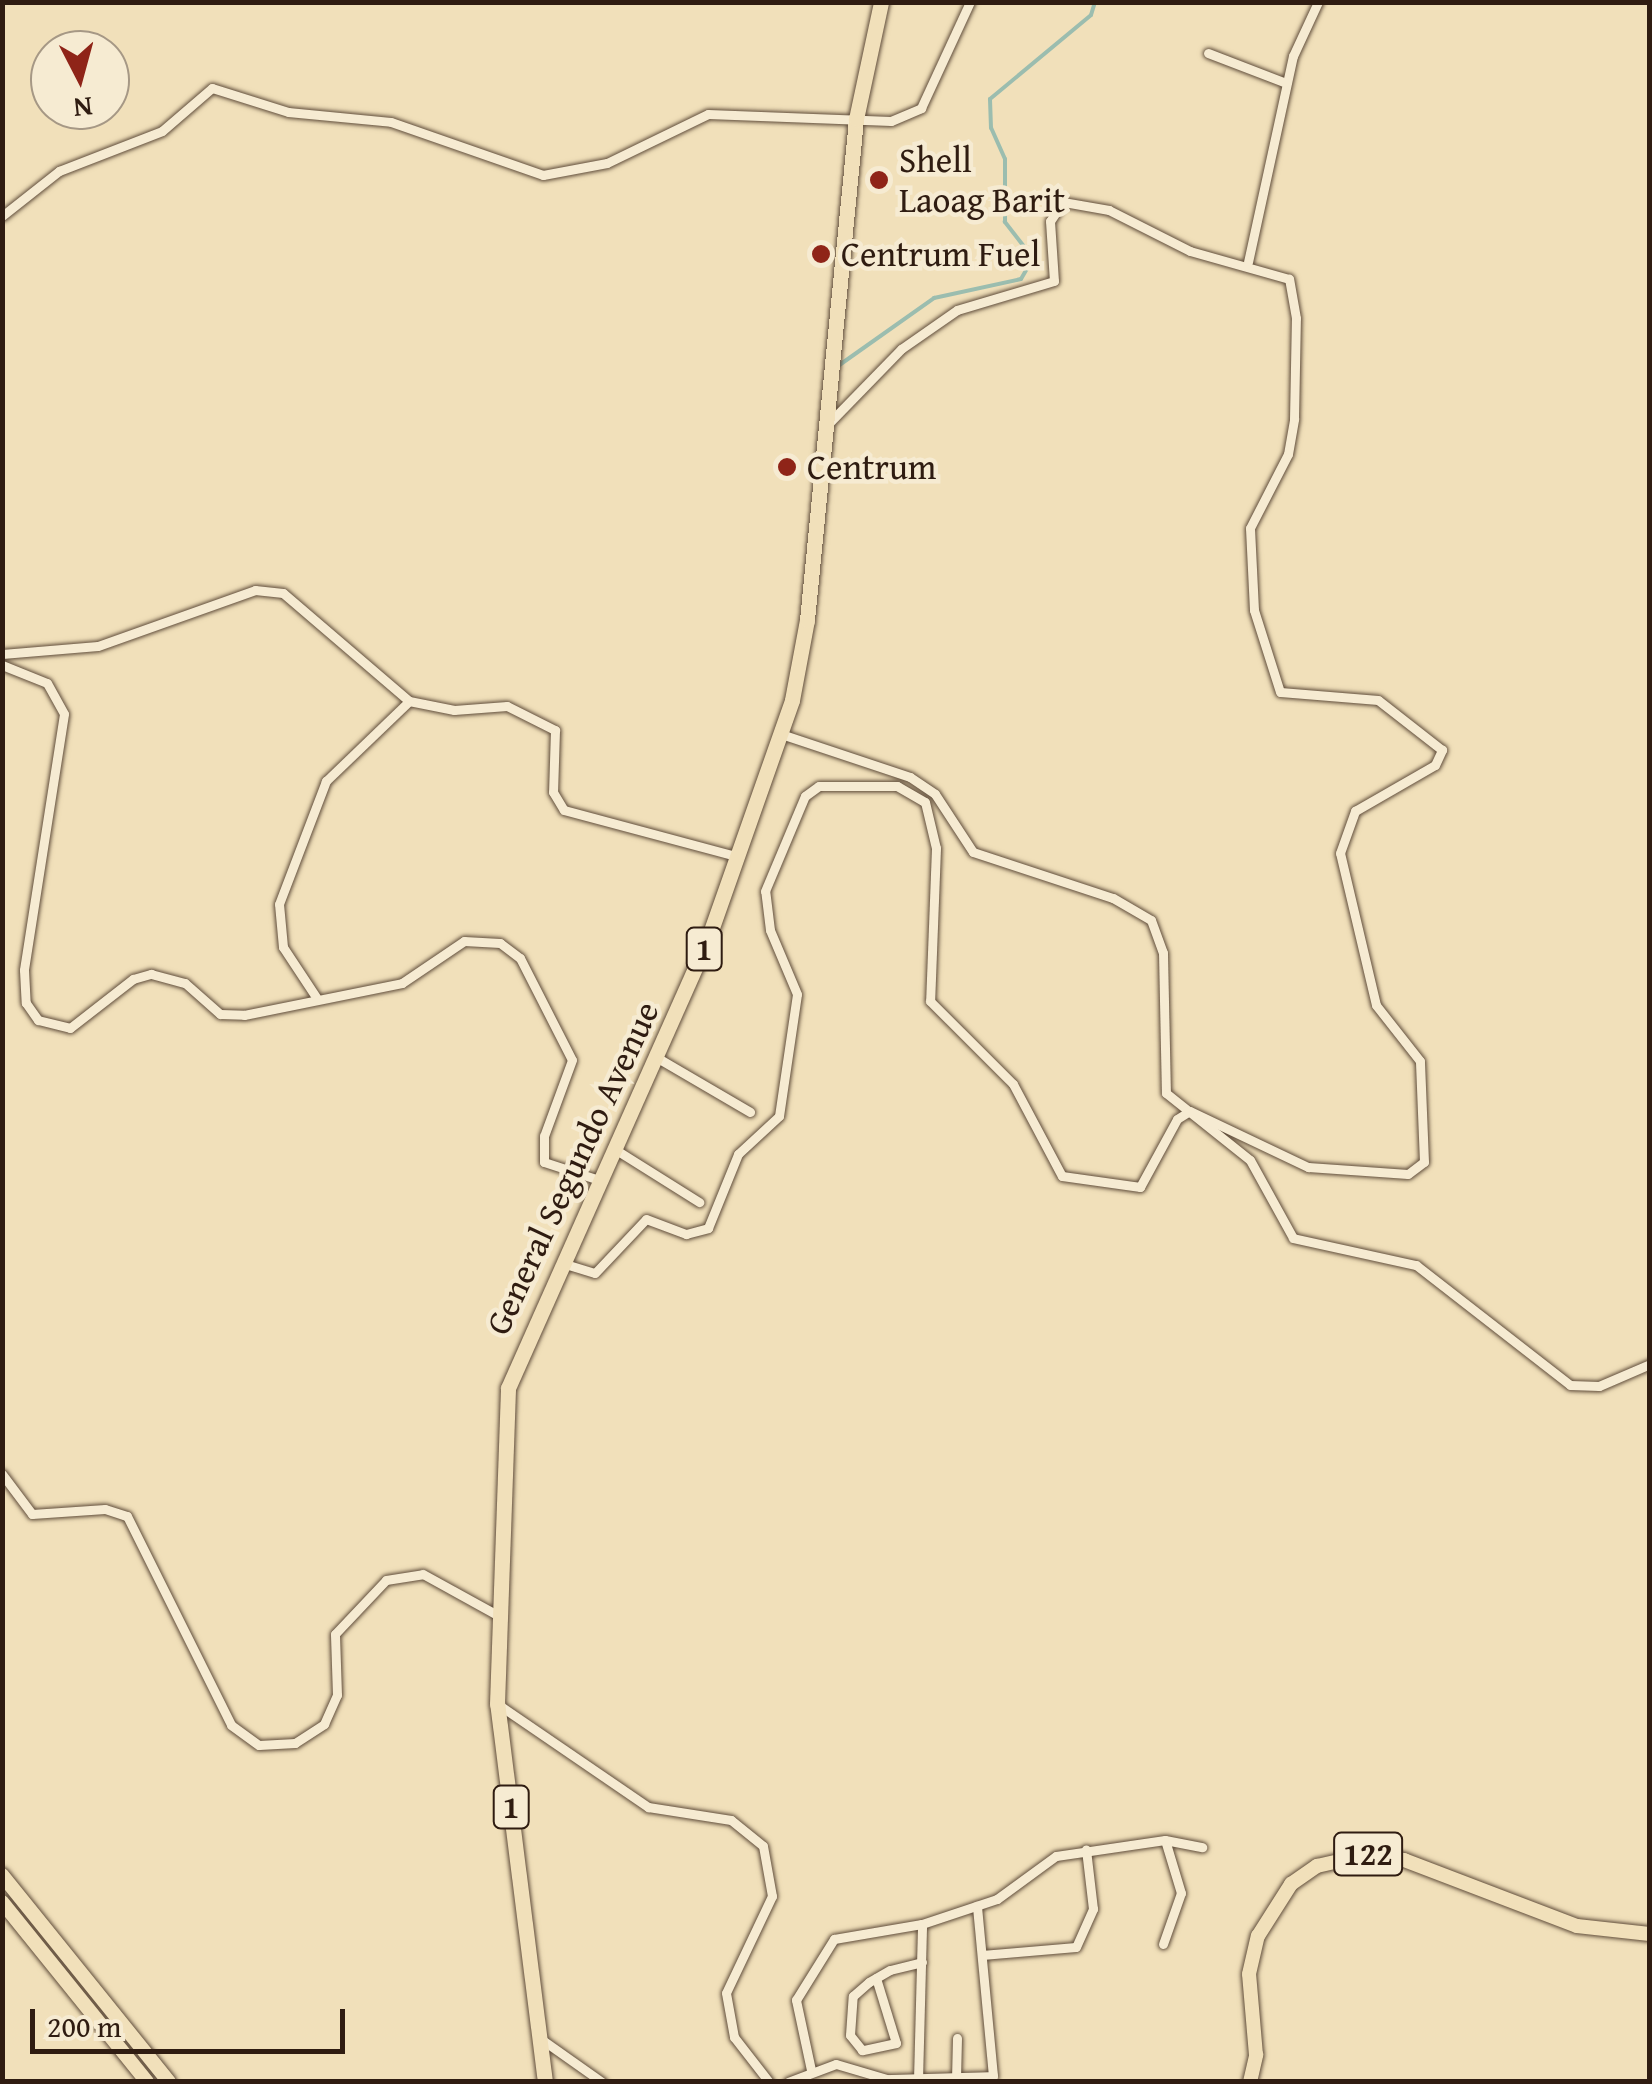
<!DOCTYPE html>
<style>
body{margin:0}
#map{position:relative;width:1652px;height:2084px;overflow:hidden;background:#f1e0ba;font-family:"Gentium Book Plus",serif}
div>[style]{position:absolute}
.stream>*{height:4px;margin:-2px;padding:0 2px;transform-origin:2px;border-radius:2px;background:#9bbdaf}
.roads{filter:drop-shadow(0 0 2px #604d3b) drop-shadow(0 0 2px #604d3b)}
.street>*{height:9px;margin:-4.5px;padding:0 4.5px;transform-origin:4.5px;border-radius:4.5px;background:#f6ebd2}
.primary>*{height:14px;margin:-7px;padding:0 7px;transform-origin:7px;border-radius:7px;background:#f1e0ba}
.highway>*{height:15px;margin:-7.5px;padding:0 7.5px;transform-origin:7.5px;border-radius:7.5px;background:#f1e0ba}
.dots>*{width:28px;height:28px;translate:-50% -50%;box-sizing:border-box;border:5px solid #f6ebd2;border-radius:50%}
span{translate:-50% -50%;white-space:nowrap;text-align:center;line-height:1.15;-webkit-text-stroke:9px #f6ebd2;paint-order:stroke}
.shield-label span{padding:2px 8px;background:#f6ebd2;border:2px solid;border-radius:8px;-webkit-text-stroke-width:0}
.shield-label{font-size:32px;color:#2f1c11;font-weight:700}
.poi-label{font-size:35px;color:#2f1c11}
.left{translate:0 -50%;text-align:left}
.street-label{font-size:35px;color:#2f1c11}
.frame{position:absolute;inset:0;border:5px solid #2f1c11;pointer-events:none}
.north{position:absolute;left:30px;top:30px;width:100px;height:100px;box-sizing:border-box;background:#f6ebd2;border:2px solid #a69885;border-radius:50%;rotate:174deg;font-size:28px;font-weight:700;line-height:40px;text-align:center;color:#2f1c11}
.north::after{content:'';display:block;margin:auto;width:35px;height:45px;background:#8f2418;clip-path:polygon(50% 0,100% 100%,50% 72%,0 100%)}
.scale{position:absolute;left:30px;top:2009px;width:315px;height:45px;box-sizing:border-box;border:5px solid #2f1c11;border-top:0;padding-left:12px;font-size:30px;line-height:35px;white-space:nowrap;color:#2f1c11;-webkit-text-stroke:8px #f6ebd2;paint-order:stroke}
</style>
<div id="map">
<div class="stream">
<div style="left:838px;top:366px;width:118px;rotate:-35.3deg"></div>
<div style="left:934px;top:298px;width:89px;rotate:-12.3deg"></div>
<div style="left:1021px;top:279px;width:24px;rotate:-60deg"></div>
<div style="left:1033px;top:258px;width:46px;rotate:-127.9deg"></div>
<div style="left:1005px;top:222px;width:63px;rotate:-90deg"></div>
<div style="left:1005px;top:159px;width:34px;rotate:-114deg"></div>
<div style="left:991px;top:128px;width:29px;rotate:-92deg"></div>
<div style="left:990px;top:99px;width:131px;rotate:-39.7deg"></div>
<div style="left:1091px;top:15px;width:14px;rotate:-73deg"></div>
</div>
<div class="roads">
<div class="street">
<div style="left:1208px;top:53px;width:84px;rotate:21deg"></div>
<div style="left:2px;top:216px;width:73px;rotate:-38.3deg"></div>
<div style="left:59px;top:171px;width:110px;rotate:-21.2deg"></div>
<div style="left:162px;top:131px;width:66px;rotate:-40.7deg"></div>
<div style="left:212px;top:88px;width:80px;rotate:17.5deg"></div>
<div style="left:288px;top:112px;width:103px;rotate:5.5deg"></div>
<div style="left:391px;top:122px;width:161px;rotate:19.2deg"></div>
<div style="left:543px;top:175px;width:65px;rotate:-10.6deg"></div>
<div style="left:607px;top:163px;width:112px;rotate:-25.9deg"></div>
<div style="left:708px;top:114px;width:183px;rotate:2.2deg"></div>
<div style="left:891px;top:121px;width:33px;rotate:-23deg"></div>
<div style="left:921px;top:108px;width:117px;rotate:-65.2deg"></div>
<div style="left:1248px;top:262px;width:211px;rotate:-77.7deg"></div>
<div style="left:1293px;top:56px;width:60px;rotate:-65.2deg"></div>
<div style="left:2px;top:654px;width:96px;rotate:-4.8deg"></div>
<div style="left:98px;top:646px;width:167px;rotate:-19.6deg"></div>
<div style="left:255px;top:590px;width:28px;rotate:6deg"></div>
<div style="left:283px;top:593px;width:166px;rotate:40.6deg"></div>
<div style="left:409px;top:701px;width:46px;rotate:11.3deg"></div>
<div style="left:454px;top:710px;width:53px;rotate:-4.3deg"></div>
<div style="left:507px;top:706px;width:54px;rotate:26.6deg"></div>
<div style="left:555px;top:730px;width:62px;rotate:91.8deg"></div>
<div style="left:553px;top:792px;width:21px;rotate:59deg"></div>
<div style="left:564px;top:810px;width:181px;rotate:15deg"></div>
<div style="left:2px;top:665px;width:48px;rotate:21.8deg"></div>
<div style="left:47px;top:683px;width:35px;rotate:61deg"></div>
<div style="left:64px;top:714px;width:259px;rotate:98.9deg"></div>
<div style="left:24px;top:970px;width:33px;rotate:87deg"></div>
<div style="left:26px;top:1003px;width:21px;rotate:55deg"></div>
<div style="left:38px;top:1020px;width:33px;rotate:14deg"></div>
<div style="left:70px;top:1028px;width:80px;rotate:-37.9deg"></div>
<div style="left:133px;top:979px;width:19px;rotate:-16deg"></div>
<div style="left:151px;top:974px;width:35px;rotate:15deg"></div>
<div style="left:185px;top:983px;width:47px;rotate:41.5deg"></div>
<div style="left:220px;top:1014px;width:24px;rotate:2deg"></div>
<div style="left:244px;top:1015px;width:161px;rotate:-11.4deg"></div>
<div style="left:402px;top:983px;width:75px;rotate:-34.1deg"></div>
<div style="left:464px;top:941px;width:36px;rotate:3deg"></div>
<div style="left:500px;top:943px;width:25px;rotate:37deg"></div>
<div style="left:520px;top:958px;width:114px;rotate:63deg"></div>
<div style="left:572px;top:1060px;width:81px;rotate:110.2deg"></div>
<div style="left:544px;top:1136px;width:26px;rotate:90deg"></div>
<div style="left:544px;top:1162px;width:58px;rotate:18.1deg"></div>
<div style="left:781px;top:734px;width:136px;rotate:18.4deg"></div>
<div style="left:910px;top:777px;width:30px;rotate:34deg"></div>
<div style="left:935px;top:794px;width:69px;rotate:56.8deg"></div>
<div style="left:973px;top:852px;width:147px;rotate:18.2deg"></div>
<div style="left:1113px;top:898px;width:44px;rotate:30.1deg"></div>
<div style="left:1151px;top:920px;width:35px;rotate:70deg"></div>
<div style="left:1163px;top:953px;width:140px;rotate:88.8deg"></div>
<div style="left:1166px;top:1093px;width:107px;rotate:38.6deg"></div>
<div style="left:1250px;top:1160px;width:89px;rotate:61.1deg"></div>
<div style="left:1293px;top:1238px;width:126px;rotate:12.4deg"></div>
<div style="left:1416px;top:1265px;width:195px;rotate:37.9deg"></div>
<div style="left:1570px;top:1385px;width:29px;rotate:2deg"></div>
<div style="left:1599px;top:1386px;width:56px;rotate:-23.3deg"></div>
<div style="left:316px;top:997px;width:60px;rotate:-123.4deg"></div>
<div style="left:283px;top:947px;width:43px;rotate:-95.3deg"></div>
<div style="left:279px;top:904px;width:132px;rotate:-69.1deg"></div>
<div style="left:326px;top:781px;width:115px;rotate:-43.9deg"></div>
<div style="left:656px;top:1057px;width:109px;rotate:30.3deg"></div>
<div style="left:613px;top:1148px;width:102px;rotate:32.1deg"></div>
<div style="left:562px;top:1263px;width:34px;rotate:17deg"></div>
<div style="left:595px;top:1273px;width:74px;rotate:-46.6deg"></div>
<div style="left:646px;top:1219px;width:43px;rotate:20.6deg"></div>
<div style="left:686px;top:1234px;width:23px;rotate:-15deg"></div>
<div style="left:708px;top:1228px;width:80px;rotate:-67.9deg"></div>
<div style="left:738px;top:1154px;width:56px;rotate:-42.8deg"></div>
<div style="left:779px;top:1116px;width:123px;rotate:-81.6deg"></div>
<div style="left:797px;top:994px;width:69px;rotate:-112.9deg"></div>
<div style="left:770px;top:930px;width:39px;rotate:-97deg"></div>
<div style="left:765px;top:891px;width:103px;rotate:-67.2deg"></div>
<div style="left:805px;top:796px;width:17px;rotate:-36deg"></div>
<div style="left:819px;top:786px;width:78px"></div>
<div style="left:897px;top:786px;width:32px;rotate:30deg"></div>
<div style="left:925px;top:802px;width:47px;rotate:76.6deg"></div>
<div style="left:936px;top:848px;width:153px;rotate:92.2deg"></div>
<div style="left:930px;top:1001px;width:117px;rotate:45deg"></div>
<div style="left:1013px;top:1084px;width:104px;rotate:62deg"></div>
<div style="left:1062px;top:1176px;width:79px;rotate:8deg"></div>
<div style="left:1140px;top:1187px;width:77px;rotate:-61.4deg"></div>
<div style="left:1177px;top:1119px;width:15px;rotate:-32deg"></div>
<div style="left:1190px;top:1111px;width:131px;rotate:25.4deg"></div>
<div style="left:1308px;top:1167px;width:100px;rotate:4deg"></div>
<div style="left:1408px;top:1174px;width:20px;rotate:-37deg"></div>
<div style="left:1424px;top:1162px;width:101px;rotate:-92.3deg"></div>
<div style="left:1420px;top:1061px;width:71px;rotate:-128.2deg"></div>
<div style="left:1376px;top:1005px;width:156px;rotate:-103.3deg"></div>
<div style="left:1340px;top:853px;width:45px;rotate:-70.3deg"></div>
<div style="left:1355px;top:811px;width:92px;rotate:-29.9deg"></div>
<div style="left:1435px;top:765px;width:17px;rotate:-65deg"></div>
<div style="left:1442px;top:750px;width:81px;rotate:-142deg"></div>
<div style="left:1378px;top:700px;width:98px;rotate:-175.3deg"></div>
<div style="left:1280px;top:692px;width:86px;rotate:-107.6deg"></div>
<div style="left:1254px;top:610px;width:82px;rotate:-92.8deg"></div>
<div style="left:1250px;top:528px;width:83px;rotate:-62.8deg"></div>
<div style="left:1288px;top:454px;width:36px;rotate:-80deg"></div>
<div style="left:1294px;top:419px;width:101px;rotate:-88.9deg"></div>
<div style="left:1296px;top:318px;width:40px;rotate:-100deg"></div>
<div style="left:1289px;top:279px;width:103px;rotate:-164.2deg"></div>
<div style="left:1190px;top:251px;width:91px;rotate:-153.2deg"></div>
<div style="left:1109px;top:210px;width:47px;rotate:-170.1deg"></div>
<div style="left:1063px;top:202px;width:23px;rotate:124deg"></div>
<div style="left:1050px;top:221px;width:60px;rotate:86.2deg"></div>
<div style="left:1054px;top:281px;width:101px;rotate:163.4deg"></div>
<div style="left:957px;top:310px;width:68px;rotate:145.1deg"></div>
<div style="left:901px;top:349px;width:105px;rotate:134.2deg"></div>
<div style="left:2px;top:1474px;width:50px;rotate:53.1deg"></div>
<div style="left:32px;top:1514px;width:73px;rotate:-3.9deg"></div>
<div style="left:105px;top:1509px;width:23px;rotate:18deg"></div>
<div style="left:127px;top:1516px;width:233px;rotate:63.5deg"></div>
<div style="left:231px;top:1725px;width:34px;rotate:36deg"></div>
<div style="left:259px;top:1745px;width:36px;rotate:-3deg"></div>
<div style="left:295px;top:1743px;width:35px;rotate:-33deg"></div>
<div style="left:324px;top:1724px;width:32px;rotate:-66deg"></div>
<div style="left:337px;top:1695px;width:61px;rotate:-91.9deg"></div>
<div style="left:335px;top:1634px;width:74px;rotate:-46.6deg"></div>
<div style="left:386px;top:1580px;width:37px;rotate:-9deg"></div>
<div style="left:423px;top:1574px;width:87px;rotate:28.9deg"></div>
<div style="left:499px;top:1705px;width:181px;rotate:34.4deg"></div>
<div style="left:648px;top:1807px;width:84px;rotate:8.9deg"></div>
<div style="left:731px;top:1820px;width:41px;rotate:39.1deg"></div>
<div style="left:763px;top:1846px;width:51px;rotate:79.8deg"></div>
<div style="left:772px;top:1896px;width:107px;rotate:115.4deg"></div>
<div style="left:726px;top:1993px;width:45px;rotate:79.7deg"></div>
<div style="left:734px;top:2037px;width:57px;rotate:52.1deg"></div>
<div style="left:1163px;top:1944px;width:54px;rotate:-70.6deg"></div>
<div style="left:1181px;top:1893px;width:55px;rotate:-106.8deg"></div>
<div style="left:982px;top:1955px;width:94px;rotate:-4.9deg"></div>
<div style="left:1076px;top:1947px;width:42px;rotate:-65.9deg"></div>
<div style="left:1093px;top:1909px;width:60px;rotate:-96.7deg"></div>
<div style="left:876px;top:1978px;width:68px;rotate:72.9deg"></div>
<div style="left:896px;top:2043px;width:35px;rotate:168deg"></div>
<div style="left:862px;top:2050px;width:19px;rotate:-129deg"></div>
<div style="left:850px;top:2035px;width:39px;rotate:-86deg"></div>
<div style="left:853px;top:1996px;width:21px;rotate:-41deg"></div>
<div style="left:869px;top:1982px;width:24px;rotate:-30deg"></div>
<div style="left:890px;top:1970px;width:33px;rotate:-14deg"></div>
<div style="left:541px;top:2039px;width:75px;rotate:35.2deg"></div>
<div style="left:811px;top:2070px;width:72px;rotate:-102.1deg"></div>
<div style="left:796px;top:2000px;width:72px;rotate:-58.1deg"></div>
<div style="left:834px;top:1939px;width:89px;rotate:-9.7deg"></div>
<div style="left:922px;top:1924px;width:79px;rotate:-18.4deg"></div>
<div style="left:997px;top:1899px;width:73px;rotate:-36.1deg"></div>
<div style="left:1056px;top:1856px;width:110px;rotate:-8.4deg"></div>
<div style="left:1165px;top:1840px;width:38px;rotate:11deg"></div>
<div style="left:956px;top:2079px;width:41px;rotate:-88.6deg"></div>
<div style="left:918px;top:2080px;width:156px;rotate:-88.5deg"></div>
<div style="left:788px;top:2082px;width:51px;rotate:-20.6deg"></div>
<div style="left:836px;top:2064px;width:53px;rotate:16.4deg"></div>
<div style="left:887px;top:2079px;width:106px;rotate:-1.6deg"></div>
<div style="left:993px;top:2076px;width:171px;rotate:-95.4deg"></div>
</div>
<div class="primary">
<div style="left:2px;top:1875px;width:266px;rotate:51.1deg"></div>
<div style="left:2px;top:1902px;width:231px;rotate:51.1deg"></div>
<div style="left:1250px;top:2082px;width:28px;rotate:-77deg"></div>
<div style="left:1256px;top:2055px;width:81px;rotate:-94.9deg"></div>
<div style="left:1249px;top:1974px;width:39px;rotate:-77deg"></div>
<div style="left:1258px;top:1936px;width:62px;rotate:-57.6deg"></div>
<div style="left:1291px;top:1884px;width:32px;rotate:-35deg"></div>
<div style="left:1317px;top:1866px;width:54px;rotate:-12.8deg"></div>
<div style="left:1370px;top:1854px;width:35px;rotate:10deg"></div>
<div style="left:1404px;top:1860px;width:185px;rotate:20.9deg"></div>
<div style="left:1577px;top:1926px;width:73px;rotate:6.3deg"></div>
</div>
<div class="highway">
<div style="left:545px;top:2082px;width:381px;rotate:-97.2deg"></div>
<div style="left:497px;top:1704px;width:316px;rotate:-88deg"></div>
<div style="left:508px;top:1388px;width:492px;rotate:-66deg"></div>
<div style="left:708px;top:939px;width:253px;rotate:-70.6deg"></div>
<div style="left:792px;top:700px;width:81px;rotate:-79.4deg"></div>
<div style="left:807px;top:620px;width:503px;rotate:-84.41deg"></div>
<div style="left:856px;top:119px;width:120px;rotate:-77.9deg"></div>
</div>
</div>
<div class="dots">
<div style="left:879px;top:180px;background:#8f2418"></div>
<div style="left:821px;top:254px;background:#8f2418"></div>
<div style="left:787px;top:467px;background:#8f2418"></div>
</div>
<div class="shield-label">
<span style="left:704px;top:949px">1</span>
<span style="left:511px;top:1807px">1</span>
<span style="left:1368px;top:1854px">122</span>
</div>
<div class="poi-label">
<span class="left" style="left:899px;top:180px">Shell<br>Laoag Barit</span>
<span class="left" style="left:841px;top:254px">Centrum Fuel</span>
<span class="left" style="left:807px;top:467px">Centrum</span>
</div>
<div class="street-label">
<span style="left:572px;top:1168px;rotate:-65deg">General Segundo Avenue</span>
</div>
<div class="frame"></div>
<div class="north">N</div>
<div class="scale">200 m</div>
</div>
